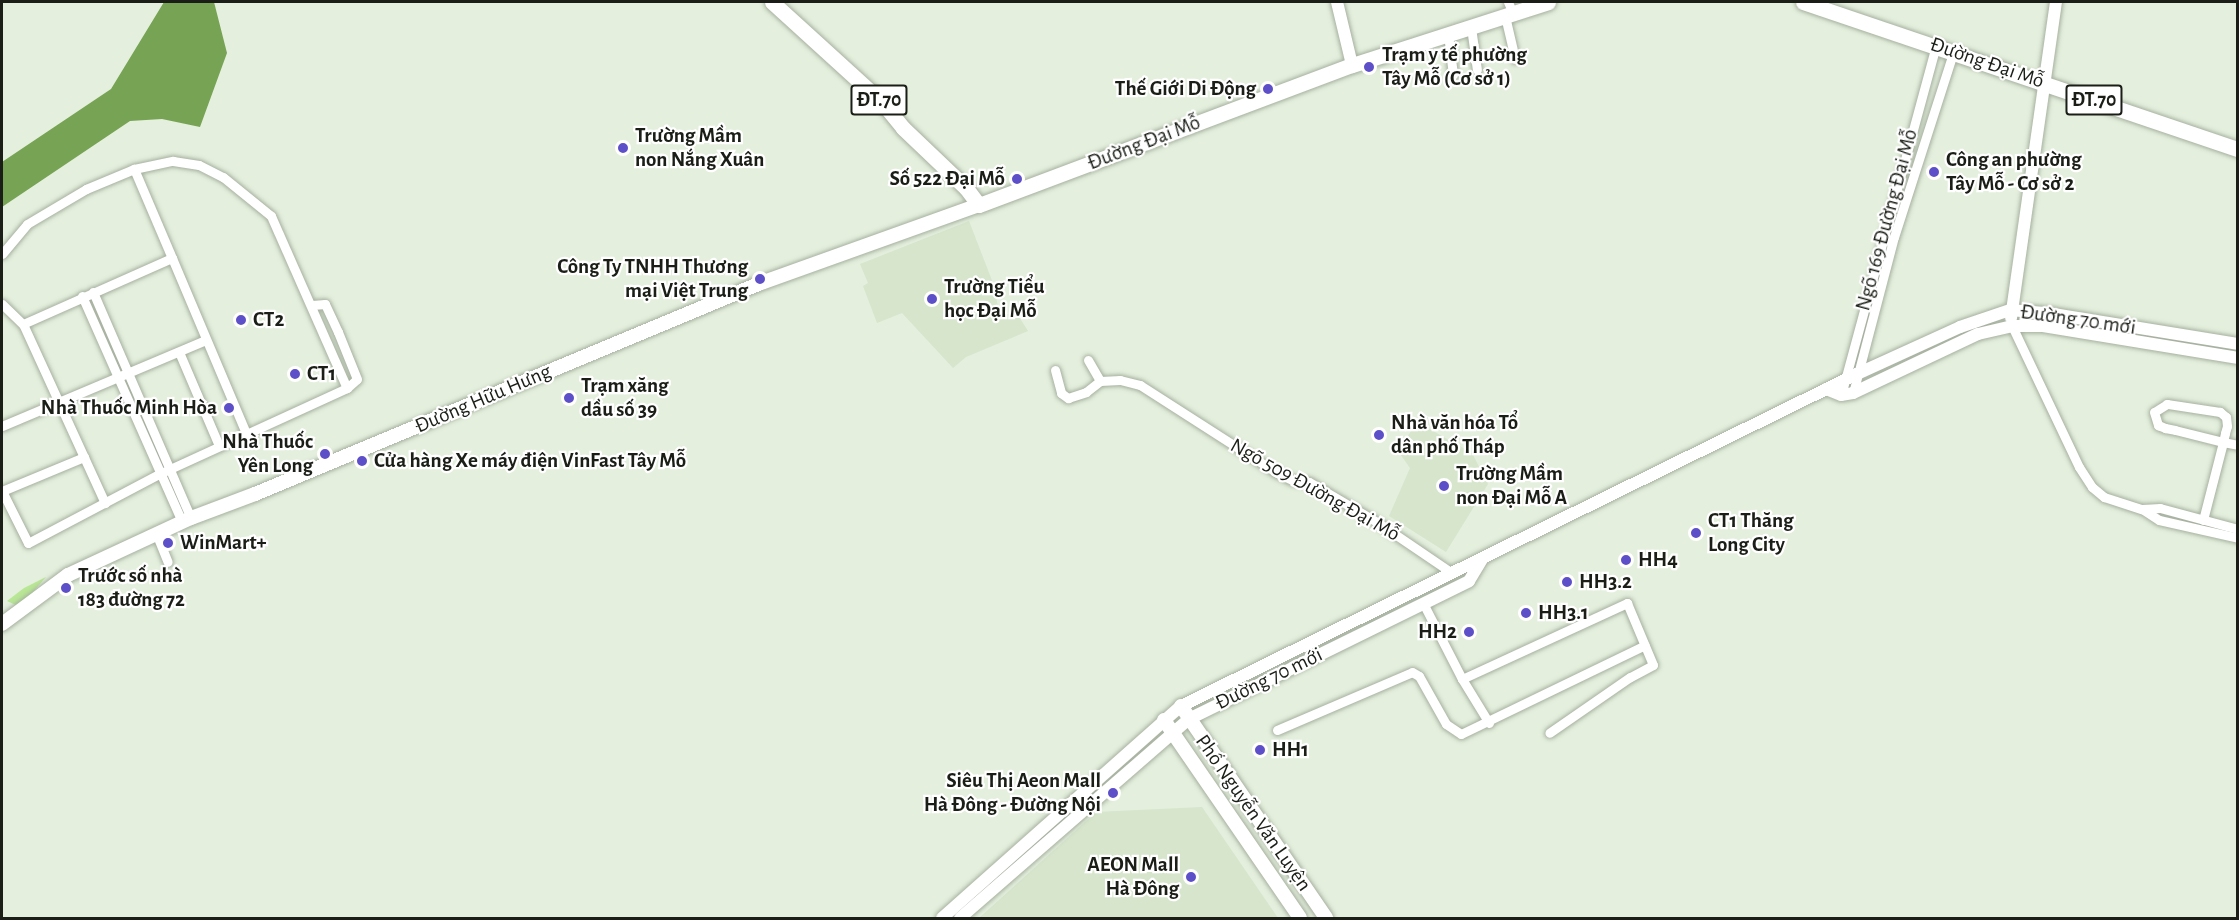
<!DOCTYPE html>
<meta charset="utf-8">
<style>
body{margin:0}
#map{position:relative;width:2239px;height:920px;overflow:hidden;background:#e4efdd;font-family:"Alegreya Sans",sans-serif}
div>[style]{position:absolute}
.built>*{inset:0;background:#d6e5cc}
.green>*{inset:0;background:#b8e795}
.water>*{inset:0;background:#77a354}
.roads{filter:drop-shadow(0 0 2px #a6b09f) drop-shadow(0 0 2px #a6b09f)}
.minor>*{height:9px;margin:-4.5px;padding:0 4.5px;transform-origin:4.5px;border-radius:4.5px;background:#fff}
.tertiary>*{height:12px;margin:-6px;padding:0 6px;transform-origin:6px;border-radius:6px;background:#fff}
.secondary>*{height:14px;margin:-7px;padding:0 7px;transform-origin:7px;border-radius:7px;background:#fff}
.primary>*{height:15px;margin:-7.5px;padding:0 7.5px;transform-origin:7.5px;border-radius:7.5px;background:#fff}
.dots>*{width:16px;height:16px;translate:-50% -50%;box-sizing:border-box;border:3px solid #fff;border-radius:50%}
span{translate:-50% -50%;white-space:nowrap;text-align:center;line-height:1.15;-webkit-text-stroke:4.5px #fff;paint-order:stroke}
.shield-label span{padding:2px 4px;background:#fff;border:2px solid;border-radius:4px;-webkit-text-stroke-width:0}
.shield-label{font-size:20px;color:#1a1e17;font-weight:700}
.poi-label{font-size:21px;color:#1a1e17;font-weight:700}
.left{translate:0 -50%;text-align:left}
.right{translate:-100% -50%;text-align:right}
.street-label{font-size:21px;color:#1a1e17}
.frame{position:absolute;inset:0;border:3px solid #1a1e17;pointer-events:none}
</style>
<div id="map">
<div class="built">
<div style="clip-path:polygon(969px 221px,993px 283px,1000px 316px,1016px 312px,1028px 331px,966px 357px,953px 368px,902px 313px,877px 323px,863px 286px,868px 283px,860px 264px)"></div>
<div style="clip-path:polygon(1417px 422px,1472px 453px,1488px 484px,1446px 552px,1389px 516px,1410px 468px,1398px 451px)"></div>
<div style="clip-path:polygon(1202px 807px,1278px 918px,979px 918px,1096px 812px)"></div>
</div>
<div class="green">
<div style="clip-path:polygon(46px 577px,20px 607px,7px 601px,24px 588px)"></div>
</div>
<div class="water">
<div style="clip-path:polygon(164px 2px,214px 2px,227px 53px,200px 127px,162px 119px,130px 121px,2px 207px,2px 162px,111px 89px)"></div>
</div>
<div class="roads">
<div class="minor">
<div style="left:1508px;top:2px;width:12px;rotate:66deg"></div>
<div style="left:1505px;top:16px;width:44px;rotate:76.9deg"></div>
<div style="left:1471px;top:27px;width:43px;rotate:82.1deg"></div>
<div style="left:1448px;top:34px;width:41px;rotate:83deg"></div>
<div style="left:2px;top:254px;width:39px;rotate:-50deg"></div>
<div style="left:27px;top:224px;width:69px;rotate:-30.7deg"></div>
<div style="left:86px;top:189px;width:52px;rotate:-22.6deg"></div>
<div style="left:134px;top:169px;width:40px;rotate:-12deg"></div>
<div style="left:173px;top:161px;width:26px;rotate:9deg"></div>
<div style="left:199px;top:165px;width:27px;rotate:27deg"></div>
<div style="left:223px;top:177px;width:62px;rotate:39.1deg"></div>
<div style="left:271px;top:216px;width:188px;rotate:66.2deg"></div>
<div style="left:172px;top:258px;width:190px;rotate:67.1deg"></div>
<div style="left:93px;top:292px;width:246px;rotate:66.6deg"></div>
<div style="left:82px;top:296px;width:247px;rotate:66.1deg"></div>
<div style="left:2px;top:304px;width:29px;rotate:44deg"></div>
<div style="left:23px;top:324px;width:197px;rotate:65.4deg"></div>
<div style="left:23px;top:324px;width:163px;rotate:-23.9deg"></div>
<div style="left:172px;top:258px;width:97px;rotate:-113.1deg"></div>
<div style="left:2012px;top:326px;width:156px;rotate:64.6deg"></div>
<div style="left:2079px;top:467px;width:24px;rotate:57deg"></div>
<div style="left:2092px;top:487px;width:16px;rotate:40deg"></div>
<div style="left:2104px;top:497px;width:40px;rotate:18deg"></div>
<div style="left:2142px;top:509px;width:20px;rotate:33deg"></div>
<div style="left:2159px;top:520px;width:81px;rotate:12.8deg"></div>
<div style="left:179px;top:352px;width:102px;rotate:66.9deg"></div>
<div style="left:1088px;top:360px;width:24px;rotate:60deg"></div>
<div style="left:1100px;top:381px;width:20px;rotate:-3deg"></div>
<div style="left:1120px;top:380px;width:21px;rotate:14deg"></div>
<div style="left:1140px;top:385px;width:163px;rotate:32.7deg"></div>
<div style="left:1277px;top:473px;width:17px;rotate:25deg"></div>
<div style="left:1292px;top:480px;width:17px;rotate:7deg"></div>
<div style="left:1309px;top:482px;width:79px;rotate:30.5deg"></div>
<div style="left:1377px;top:522px;width:91px;rotate:34.2deg"></div>
<div style="left:1055px;top:370px;width:24px;rotate:75deg"></div>
<div style="left:1061px;top:393px;width:9px;rotate:36deg"></div>
<div style="left:1068px;top:398px;width:19px;rotate:-18deg"></div>
<div style="left:1086px;top:392px;width:18px;rotate:-38deg"></div>
<div style="left:1853px;top:393px;width:161px;rotate:-75.3deg"></div>
<div style="left:1894px;top:237px;width:193px;rotate:-72.2deg"></div>
<div style="left:1841px;top:395px;width:362px;rotate:-74.8deg"></div>
<div style="left:2px;top:426px;width:221px;rotate:-22.9deg"></div>
<div style="left:2px;top:491px;width:58px;rotate:63.4deg"></div>
<div style="left:28px;top:543px;width:148px;rotate:-27.8deg"></div>
<div style="left:159px;top:474px;width:207px;rotate:-24.6deg"></div>
<div style="left:347px;top:388px;width:13px;rotate:-42deg"></div>
<div style="left:357px;top:379px;width:51px;rotate:-112deg"></div>
<div style="left:338px;top:332px;width:31px;rotate:-115deg"></div>
<div style="left:325px;top:304px;width:13px;rotate:176deg"></div>
<div style="left:2px;top:491px;width:89px;rotate:-22.5deg"></div>
<div style="left:2142px;top:509px;width:18px;rotate:-3deg"></div>
<div style="left:2160px;top:508px;width:81px;rotate:15.1deg"></div>
<div style="left:2203px;top:520px;width:81px;rotate:-75.6deg"></div>
<div style="left:2223px;top:442px;width:9px;rotate:-77deg"></div>
<div style="left:2225px;top:433px;width:7px;rotate:-74deg"></div>
<div style="left:2227px;top:426px;width:9px;rotate:-96deg"></div>
<div style="left:2226px;top:417px;width:8px;rotate:-140deg"></div>
<div style="left:2220px;top:412px;width:54px;rotate:-171.4deg"></div>
<div style="left:2167px;top:404px;width:15px;rotate:148deg"></div>
<div style="left:2154px;top:412px;width:14px;rotate:73deg"></div>
<div style="left:2158px;top:425px;width:8px;rotate:23deg"></div>
<div style="left:2165px;top:428px;width:10px;rotate:11deg"></div>
<div style="left:2175px;top:430px;width:49px;rotate:14deg"></div>
<div style="left:2223px;top:442px;width:15px;rotate:11deg"></div>
<div style="left:156px;top:533px;width:31px;rotate:68deg"></div>
<div style="left:1423px;top:603px;width:85px;rotate:62.8deg"></div>
<div style="left:1489px;top:723px;width:52px;rotate:-121.5deg"></div>
<div style="left:1462px;top:679px;width:182px;rotate:-24.7deg"></div>
<div style="left:1627px;top:603px;width:67px;rotate:67.2deg"></div>
<div style="left:1653px;top:665px;width:26px;rotate:152deg"></div>
<div style="left:1630px;top:677px;width:98px;rotate:145.3deg"></div>
<div style="left:1277px;top:730px;width:147px;rotate:-23.2deg"></div>
<div style="left:1412px;top:672px;width:8px;rotate:30deg"></div>
<div style="left:1419px;top:676px;width:55px;rotate:60.6deg"></div>
<div style="left:1446px;top:724px;width:18px;rotate:34deg"></div>
<div style="left:1461px;top:734px;width:204px;rotate:-25.8deg"></div>
</div>
<div class="tertiary">
<div style="left:1337px;top:2px;width:65px;rotate:76.6deg"></div>
<div style="left:2011px;top:318px;width:319px;rotate:-81.9deg"></div>
<div style="left:1826px;top:389px;width:16px;rotate:22deg"></div>
<div style="left:1841px;top:395px;width:12px;rotate:-9deg"></div>
<div style="left:1853px;top:393px;width:138px;rotate:-25.3deg"></div>
<div style="left:1978px;top:334px;width:35px;rotate:-13deg"></div>
<div style="left:2012px;top:326px;width:31px"></div>
<div style="left:2043px;top:326px;width:198px;rotate:9.3deg"></div>
<div style="left:942px;top:918px;width:319px;rotate:-41.6deg"></div>
<div style="left:1181px;top:706px;width:753px;rotate:-26.16deg"></div>
<div style="left:1857px;top:374px;width:113px;rotate:-24.5deg"></div>
<div style="left:1960px;top:327px;width:53px;rotate:-18.8deg"></div>
<div style="left:2010px;top:310px;width:37px;rotate:5deg"></div>
<div style="left:2047px;top:313px;width:193px;rotate:9.2deg"></div>
<div style="left:960px;top:918px;width:303px;rotate:-41deg"></div>
<div style="left:1189px;top:719px;width:312px;rotate:-26.2deg"></div>
<div style="left:1469px;top:581px;width:26px;rotate:-59deg"></div>
</div>
<div class="secondary">
<div style="left:2px;top:624px;width:82px;rotate:-36.6deg"></div>
<div style="left:68px;top:575px;width:136px;rotate:-24.9deg"></div>
<div style="left:191px;top:518px;width:68px;rotate:-20.6deg"></div>
<div style="left:255px;top:494px;width:548px;rotate:-22.64deg"></div>
<div style="left:761px;top:283px;width:232px;rotate:-19.7deg"></div>
<div style="left:1181px;top:706px;width:257px;rotate:55.6deg"></div>
<div style="left:1164px;top:720px;width:240px;rotate:55.5deg"></div>
</div>
<div class="primary">
<div style="left:772px;top:2px;width:149px;rotate:42.3deg"></div>
<div style="left:882px;top:102px;width:33px;rotate:51deg"></div>
<div style="left:903px;top:128px;width:87px;rotate:43.6deg"></div>
<div style="left:966px;top:188px;width:21px;rotate:53deg"></div>
<div style="left:979px;top:205px;width:398px;rotate:-20.6deg"></div>
<div style="left:1352px;top:65px;width:206px;rotate:-17.8deg"></div>
<div style="left:1803px;top:2px;width:459px;rotate:18.7deg"></div>
</div>
</div>
<div class="dots">
<div style="left:1369px;top:67px;background:#5c4fc7"></div>
<div style="left:1268px;top:89px;background:#5c4fc7"></div>
<div style="left:623px;top:148px;background:#5c4fc7"></div>
<div style="left:1934px;top:172px;background:#5c4fc7"></div>
<div style="left:1017px;top:179px;background:#5c4fc7"></div>
<div style="left:760px;top:279px;background:#5c4fc7"></div>
<div style="left:932px;top:299px;background:#5c4fc7"></div>
<div style="left:241px;top:320px;background:#5c4fc7"></div>
<div style="left:295px;top:374px;background:#5c4fc7"></div>
<div style="left:569px;top:398px;background:#5c4fc7"></div>
<div style="left:229px;top:408px;background:#5c4fc7"></div>
<div style="left:1379px;top:435px;background:#5c4fc7"></div>
<div style="left:325px;top:454px;background:#5c4fc7"></div>
<div style="left:362px;top:461px;background:#5c4fc7"></div>
<div style="left:1444px;top:486px;background:#5c4fc7"></div>
<div style="left:1696px;top:533px;background:#5c4fc7"></div>
<div style="left:168px;top:543px;background:#5c4fc7"></div>
<div style="left:1626px;top:560px;background:#5c4fc7"></div>
<div style="left:1567px;top:582px;background:#5c4fc7"></div>
<div style="left:66px;top:588px;background:#5c4fc7"></div>
<div style="left:1526px;top:613px;background:#5c4fc7"></div>
<div style="left:1469px;top:632px;background:#5c4fc7"></div>
<div style="left:1260px;top:750px;background:#5c4fc7"></div>
<div style="left:1113px;top:793px;background:#5c4fc7"></div>
<div style="left:1191px;top:877px;background:#5c4fc7"></div>
</div>
<div class="shield-label">
<span style="left:879px;top:100px">ĐT.70</span>
<span style="left:2094px;top:100px">ĐT.70</span>
</div>
<div class="poi-label">
<span class="left" style="left:1382px;top:67px">Trạm y tế phường<br>Tây Mỗ (Cơ sở 1)</span>
<span class="right" style="left:1256px;top:89px">Thế Giới Di Động</span>
<span class="left" style="left:635px;top:148px">Trường Mầm<br>non Nắng Xuân</span>
<span class="left" style="left:1946px;top:172px">Công an phường<br>Tây Mỗ - Cơ sở 2</span>
<span class="right" style="left:1005px;top:179px">Số 522 Đại Mỗ</span>
<span class="right" style="left:748px;top:279px">Công Ty TNHH Thương<br>mại Việt Trung</span>
<span class="left" style="left:944px;top:299px">Trường Tiểu<br>học Đại Mỗ</span>
<span class="left" style="left:253px;top:320px">CT2</span>
<span class="left" style="left:307px;top:374px">CT1</span>
<span class="left" style="left:581px;top:398px">Trạm xăng<br>dầu số 39</span>
<span class="right" style="left:217px;top:408px">Nhà Thuốc Minh Hòa</span>
<span class="left" style="left:1391px;top:435px">Nhà văn hóa Tổ<br>dân phố Tháp</span>
<span class="right" style="left:313px;top:454px">Nhà Thuốc<br>Yên Long</span>
<span class="left" style="left:374px;top:461px">Cửa hàng Xe máy điện VinFast Tây Mỗ</span>
<span class="left" style="left:1456px;top:486px">Trường Mầm<br>non Đại Mỗ A</span>
<span class="left" style="left:1708px;top:533px">CT1 Thăng<br>Long City</span>
<span class="left" style="left:180px;top:543px">WinMart+</span>
<span class="left" style="left:1638px;top:560px">HH4</span>
<span class="left" style="left:78px;top:588px">Trước số nhà<br>183 đường 72</span>
<span class="left" style="left:1579px;top:582px">HH3.2</span>
<span class="left" style="left:1538px;top:613px">HH3.1</span>
<span class="right" style="left:1457px;top:632px">HH2</span>
<span class="left" style="left:1272px;top:750px">HH1</span>
<span class="right" style="left:1101px;top:793px">Siêu Thị Aeon Mall<br>Hà Đông - Đường Nội</span>
<span class="right" style="left:1179px;top:877px">AEON Mall<br>Hà Đông</span>
</div>
<div class="street-label">
<span style="left:1987px;top:63px;rotate:19deg">Đường Đại Mỗ</span>
<span style="left:1144px;top:143px;rotate:-21deg">Đường Đại Mỗ</span>
<span style="left:1887px;top:220px;rotate:-75deg">Ngõ 169 Đường Đại Mỗ</span>
<span style="left:2078px;top:320px;rotate:8deg">Đường 70 mới</span>
<span style="left:483px;top:399px;rotate:-23deg">Đường Hữu Hưng</span>
<span style="left:1315px;top:490px;rotate:29deg">Ngõ 509 Đường Đại Mỗ</span>
<span style="left:1269px;top:679px;rotate:-26deg">Đường 70 mới</span>
<span style="left:1253px;top:813px;rotate:55deg">Phố Nguyễn Văn Luyện</span>
</div>
<div class="frame"></div>
</div>
